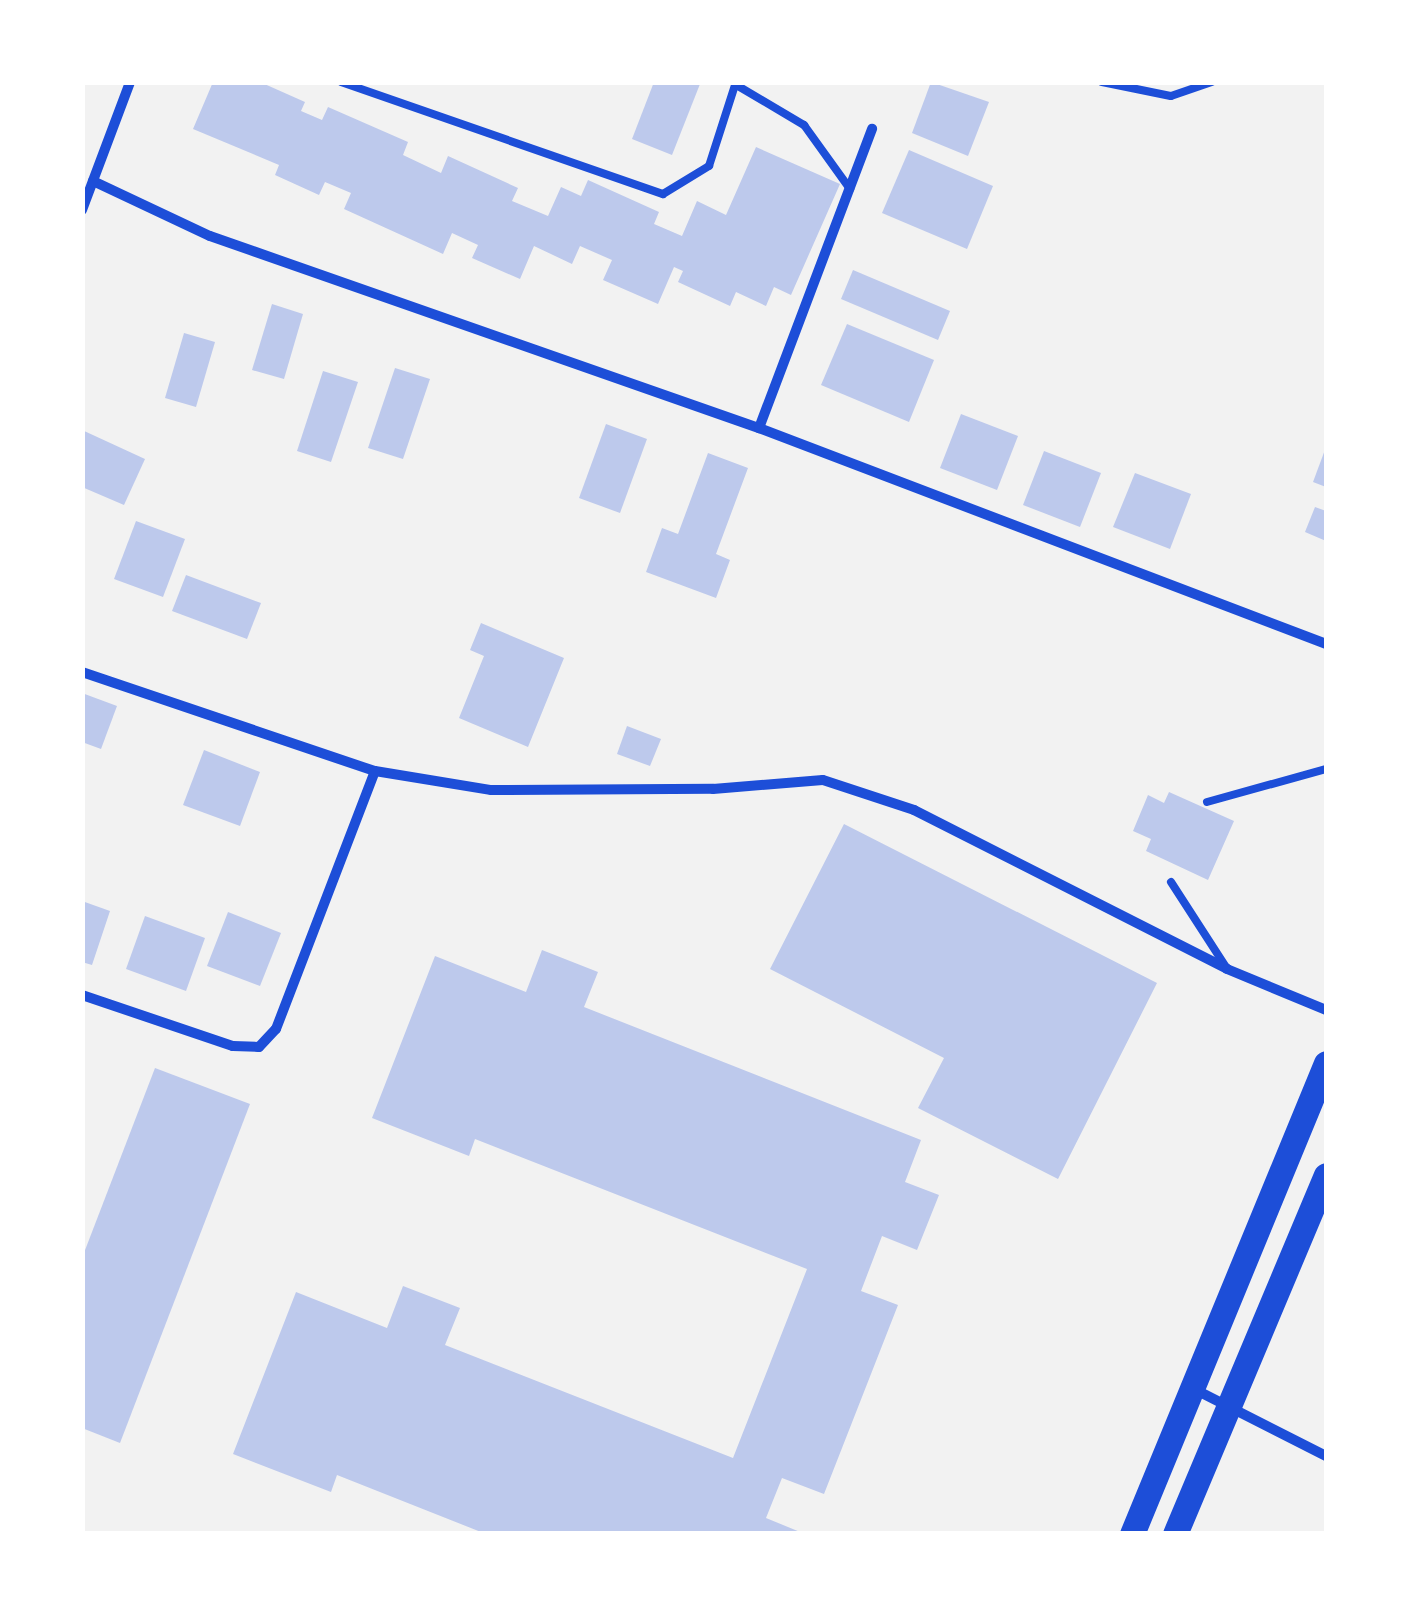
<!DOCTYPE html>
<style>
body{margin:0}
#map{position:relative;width:1409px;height:1616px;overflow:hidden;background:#f2f2f2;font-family:Arial,sans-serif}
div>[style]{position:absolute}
.building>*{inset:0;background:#bdc9ec}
.service>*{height:8px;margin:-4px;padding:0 4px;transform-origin:4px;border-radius:4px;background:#1d4ed8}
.minor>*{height:10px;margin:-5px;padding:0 5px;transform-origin:5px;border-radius:5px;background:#1d4ed8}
.primary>*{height:25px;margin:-12.5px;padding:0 12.5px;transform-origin:12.5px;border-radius:12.5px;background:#1d4ed8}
span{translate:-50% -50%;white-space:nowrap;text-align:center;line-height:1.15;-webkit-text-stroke:8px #fff;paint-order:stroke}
.frame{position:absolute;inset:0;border:85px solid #fff;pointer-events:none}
</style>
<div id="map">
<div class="building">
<div style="clip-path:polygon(213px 82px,260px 82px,305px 102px,301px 111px,322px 120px,328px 107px,408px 142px,403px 155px,441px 173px,448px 156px,518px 188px,512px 201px,548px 216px,561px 187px,581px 196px,588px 180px,659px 212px,654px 224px,682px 236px,697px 201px,726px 215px,756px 147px,840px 184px,791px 295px,774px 287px,766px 306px,736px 292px,730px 306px,678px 282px,683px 271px,674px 267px,658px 304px,603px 280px,612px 260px,580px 246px,572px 264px,534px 246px,520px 279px,472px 258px,478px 245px,452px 233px,443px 254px,344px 209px,351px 193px,325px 182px,319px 195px,275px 175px,279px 165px,193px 129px)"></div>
<div style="clip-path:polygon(654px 82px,700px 84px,672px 155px,632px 139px)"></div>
<div style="clip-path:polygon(931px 82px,989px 102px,968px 156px,912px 133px)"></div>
<div style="clip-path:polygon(909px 150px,993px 186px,967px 249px,882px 213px)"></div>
<div style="clip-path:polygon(853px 270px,950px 311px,938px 340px,841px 299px)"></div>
<div style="clip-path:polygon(272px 304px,303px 314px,284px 379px,252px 370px)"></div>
<div style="clip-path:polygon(847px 324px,934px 360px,909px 422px,821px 385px)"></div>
<div style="clip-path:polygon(184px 333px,215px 342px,196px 407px,165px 398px)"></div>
<div style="clip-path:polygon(395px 368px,430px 379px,403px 459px,368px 448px)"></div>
<div style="clip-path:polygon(323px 371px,358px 382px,331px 462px,297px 451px)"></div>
<div style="clip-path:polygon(961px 414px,1018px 436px,997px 490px,940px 468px)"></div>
<div style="clip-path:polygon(606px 424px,647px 439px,620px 513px,579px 498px)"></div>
<div style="clip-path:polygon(82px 430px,145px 459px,124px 505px,82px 487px)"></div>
<div style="clip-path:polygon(1326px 447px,1326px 487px,1313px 482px)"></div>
<div style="clip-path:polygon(1044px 451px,1101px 473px,1080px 527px,1023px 505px)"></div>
<div style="clip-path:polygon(708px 453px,748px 468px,716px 554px,730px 560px,716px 598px,646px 572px,662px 528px,678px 534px)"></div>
<div style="clip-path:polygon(1135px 473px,1191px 494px,1170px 549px,1113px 527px)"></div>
<div style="clip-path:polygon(1315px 507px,1326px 511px,1326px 541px,1305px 532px)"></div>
<div style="clip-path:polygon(136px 521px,185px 539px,163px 597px,114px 579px)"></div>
<div style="clip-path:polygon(186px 575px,261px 603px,247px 639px,172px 611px)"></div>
<div style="clip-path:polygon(481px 623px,564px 658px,528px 747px,459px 718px,484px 656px,470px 650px)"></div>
<div style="clip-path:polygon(82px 693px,117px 706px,101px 749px,82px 742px)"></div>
<div style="clip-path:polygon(627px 726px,661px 739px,650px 766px,617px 754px)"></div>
<div style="clip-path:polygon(204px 750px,260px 772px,240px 826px,183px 805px)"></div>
<div style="clip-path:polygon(1169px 792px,1234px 821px,1208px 880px,1146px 851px,1151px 839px,1133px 831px,1148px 795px,1164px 803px)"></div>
<div style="clip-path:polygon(844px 824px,1157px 983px,1058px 1179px,918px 1108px,944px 1058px,770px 969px)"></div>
<div style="clip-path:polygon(82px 901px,110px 911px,92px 965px,82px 962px)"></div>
<div style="clip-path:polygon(228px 912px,281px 933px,260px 986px,207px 966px)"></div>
<div style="clip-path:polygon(145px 916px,205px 938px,186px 991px,126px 969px)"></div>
<div style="clip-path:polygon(542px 950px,598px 972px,584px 1007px,921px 1140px,905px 1182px,939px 1195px,917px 1250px,882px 1236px,861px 1291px,898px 1305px,824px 1494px,782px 1478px,766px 1518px,805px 1534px,486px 1534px,337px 1475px,331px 1492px,233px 1454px,296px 1292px,387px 1328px,403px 1286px,460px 1308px,445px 1345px,733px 1458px,807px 1269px,475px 1139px,469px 1156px,372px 1118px,435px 956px,526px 992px)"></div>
<div style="clip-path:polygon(155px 1068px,250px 1104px,120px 1443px,82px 1428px,82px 1258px)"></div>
</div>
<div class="service">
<div style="left:341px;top:82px;width:341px;rotate:19.2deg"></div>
<div style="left:663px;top:194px;width:54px;rotate:-31.3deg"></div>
<div style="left:709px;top:166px;width:88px;rotate:-72.2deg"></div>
<div style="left:1102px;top:82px;width:70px;rotate:11.5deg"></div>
<div style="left:1171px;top:96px;width:43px;rotate:-18.9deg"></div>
<div style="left:738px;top:86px;width:77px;rotate:30.6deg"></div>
<div style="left:804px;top:125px;width:79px;rotate:54.3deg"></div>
<div style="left:1207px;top:802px;width:123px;rotate:-15.5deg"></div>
<div style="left:1171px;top:882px;width:101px;rotate:57.1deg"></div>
</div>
<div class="minor">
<div style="left:93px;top:181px;width:129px;rotate:25.2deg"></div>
<div style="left:210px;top:236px;width:582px;rotate:19.28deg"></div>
<div style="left:759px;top:428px;width:607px;rotate:20.85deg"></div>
<div style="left:82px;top:210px;width:137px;rotate:-69.4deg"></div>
<div style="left:759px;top:428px;width:320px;rotate:-69.3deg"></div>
<div style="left:82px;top:672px;width:309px;rotate:18.7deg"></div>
<div style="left:375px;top:771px;width:118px;rotate:9.3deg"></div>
<div style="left:491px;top:790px;width:222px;rotate:-0.3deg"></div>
<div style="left:713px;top:789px;width:110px;rotate:-4.7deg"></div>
<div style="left:823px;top:780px;width:96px;rotate:18.2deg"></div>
<div style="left:914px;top:810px;width:351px;rotate:26.9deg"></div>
<div style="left:1227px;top:969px;width:107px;rotate:22.5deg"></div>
<div style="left:82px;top:995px;width:159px;rotate:18.7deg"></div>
<div style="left:233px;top:1046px;width:26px;rotate:2deg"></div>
<div style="left:259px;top:1047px;width:25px;rotate:-47deg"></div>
<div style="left:276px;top:1029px;width:276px;rotate:-69deg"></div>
<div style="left:1194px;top:1389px;width:148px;rotate:26.9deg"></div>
</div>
<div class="primary">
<div style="left:1132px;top:1534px;width:509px;rotate:-67.61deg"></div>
<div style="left:1175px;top:1534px;width:389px;rotate:-67.2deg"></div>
</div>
<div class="frame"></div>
</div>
